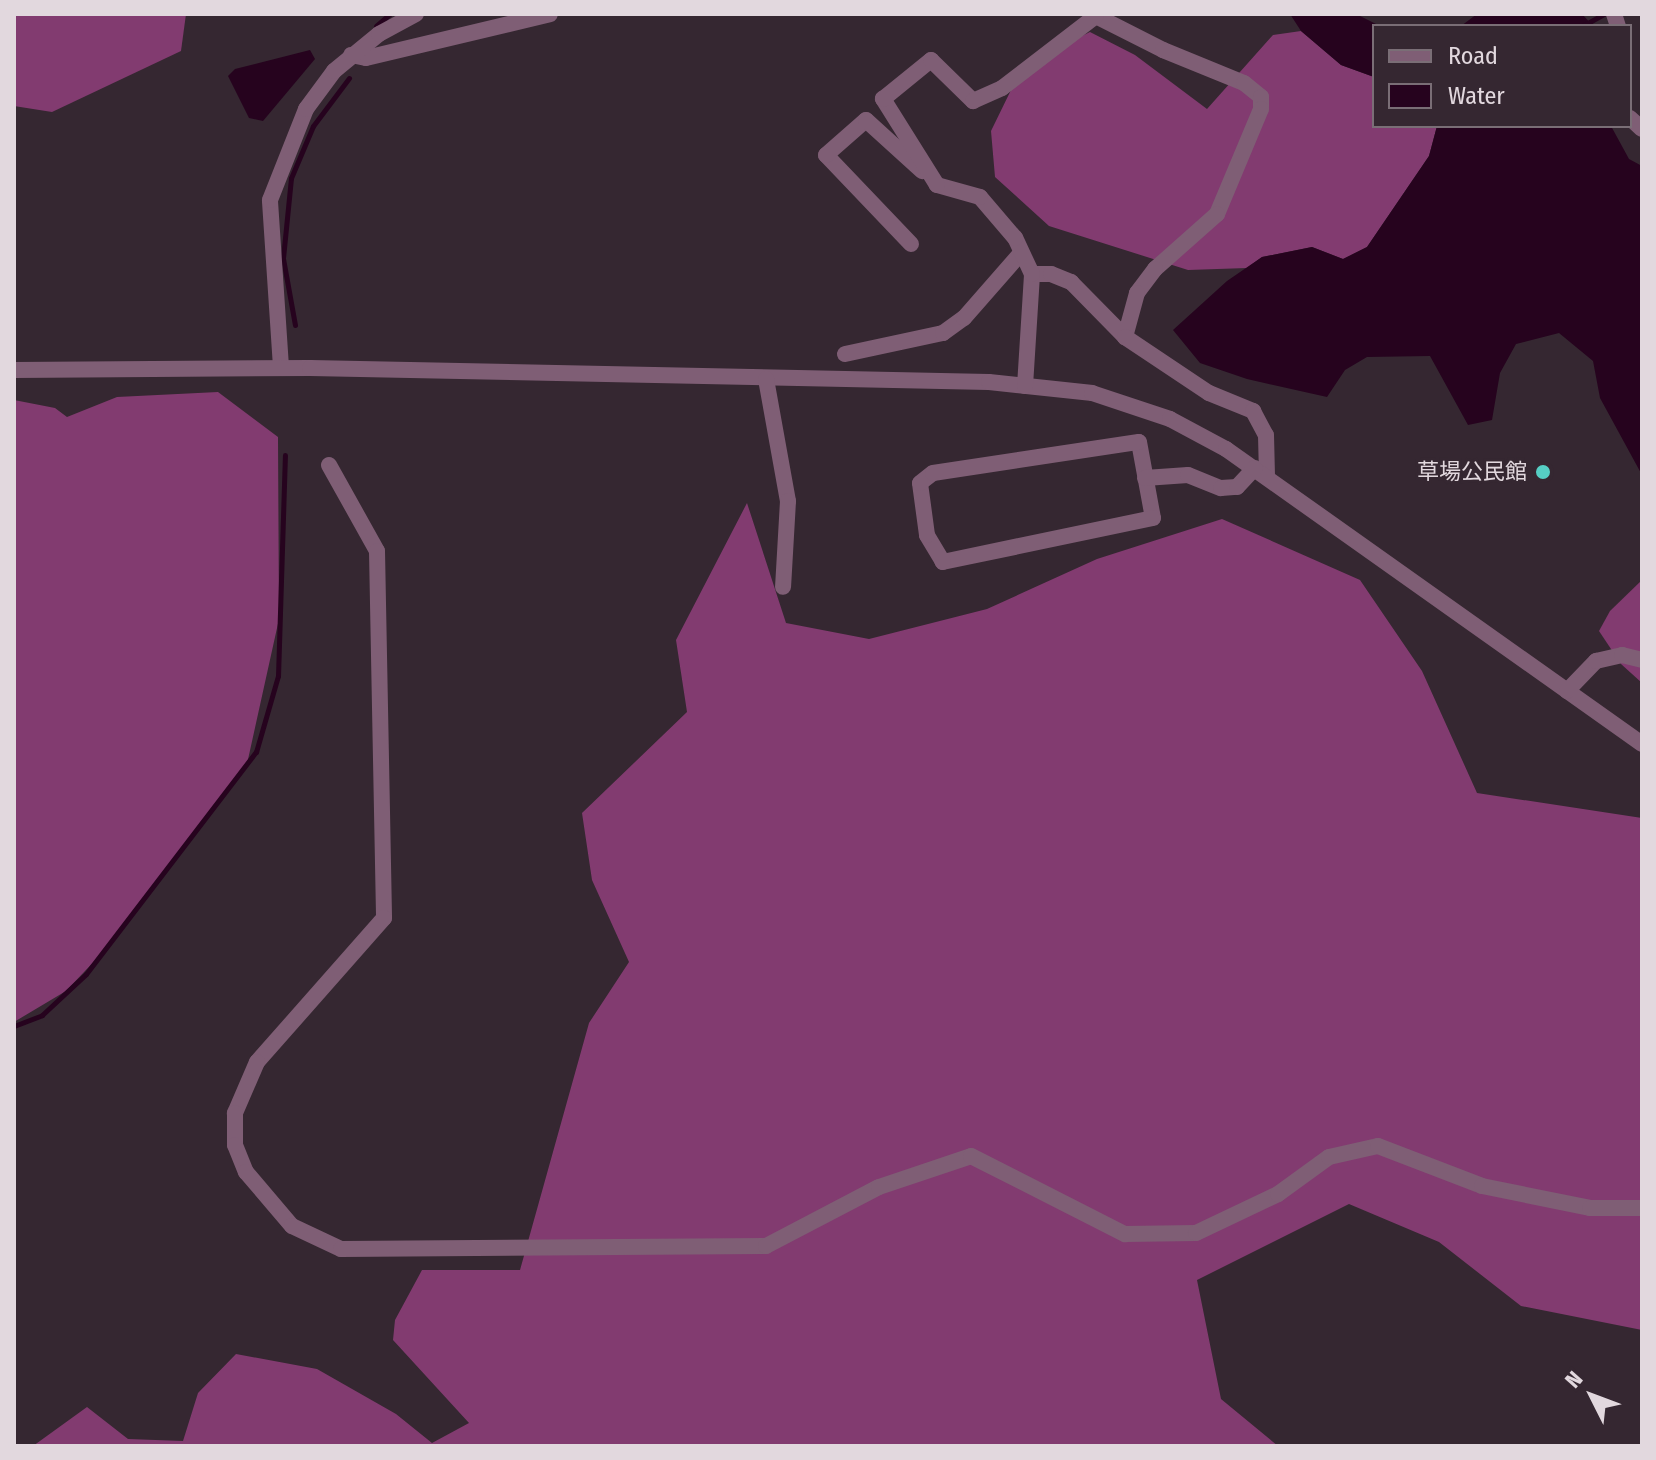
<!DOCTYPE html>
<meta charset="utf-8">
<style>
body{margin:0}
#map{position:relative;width:1656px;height:1460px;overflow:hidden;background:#352731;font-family:"Fira Sans Condensed","Noto Sans JP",sans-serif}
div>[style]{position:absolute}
.forest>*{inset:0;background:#823b70}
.water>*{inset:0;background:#26031e}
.stream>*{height:5px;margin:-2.5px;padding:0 2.5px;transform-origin:2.5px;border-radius:2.5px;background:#26031e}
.minor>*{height:16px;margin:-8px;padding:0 8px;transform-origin:8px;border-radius:8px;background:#7f5e75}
.dots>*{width:22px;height:22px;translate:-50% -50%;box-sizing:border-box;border:4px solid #352731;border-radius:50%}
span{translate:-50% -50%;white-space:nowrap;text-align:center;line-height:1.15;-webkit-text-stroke:6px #352731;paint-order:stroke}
.poi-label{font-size:22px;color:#e2d8de}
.right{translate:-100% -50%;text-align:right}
.frame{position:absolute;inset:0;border:16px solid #e2d8de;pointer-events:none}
.legend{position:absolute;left:1372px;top:24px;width:260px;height:104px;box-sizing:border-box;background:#352731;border:2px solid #7a6e76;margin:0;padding:10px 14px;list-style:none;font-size:24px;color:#e2d8de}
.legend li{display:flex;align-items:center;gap:16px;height:40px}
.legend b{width:40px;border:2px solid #7a6e76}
.north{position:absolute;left:1552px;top:1356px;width:80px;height:80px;-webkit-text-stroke:6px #352731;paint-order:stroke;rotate:312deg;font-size:22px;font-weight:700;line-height:32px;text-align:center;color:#e2d8de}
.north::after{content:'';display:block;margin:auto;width:28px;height:36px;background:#e2d8de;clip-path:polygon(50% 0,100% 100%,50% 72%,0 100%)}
</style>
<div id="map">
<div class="forest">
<div style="clip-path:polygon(14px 14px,186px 14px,181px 51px,52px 112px,14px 106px)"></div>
<div style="clip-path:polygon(1301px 31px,1341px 65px,1374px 77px,1374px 126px,1437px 126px,1429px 156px,1367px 247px,1343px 259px,1312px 247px,1262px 257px,1247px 268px,1188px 270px,1049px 226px,995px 177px,991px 131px,1011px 90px,1041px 56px,1090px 32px,1135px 55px,1207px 109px,1273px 35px)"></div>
<div style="clip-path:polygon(218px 392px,278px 437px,279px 619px,247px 764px,103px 952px,66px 991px,14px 1022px,14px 400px,55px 408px,67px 417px,117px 397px)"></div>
<div style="clip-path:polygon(747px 503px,786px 623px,869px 639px,987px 609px,1097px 559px,1222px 519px,1360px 580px,1422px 671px,1477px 793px,1642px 818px,1642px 1330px,1521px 1306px,1439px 1242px,1349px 1204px,1197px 1280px,1221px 1399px,1278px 1446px,33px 1446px,87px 1407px,128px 1439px,183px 1441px,198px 1393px,236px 1354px,317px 1369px,396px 1414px,432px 1443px,469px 1423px,393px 1340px,395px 1320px,422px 1270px,520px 1270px,589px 1023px,629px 962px,592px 880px,582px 813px,687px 712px,676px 640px)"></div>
<div style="clip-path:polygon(1642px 580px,1642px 683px,1621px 664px,1599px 631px,1610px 611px)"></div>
</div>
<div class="water">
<div style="clip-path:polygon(1290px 14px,1356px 14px,1380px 26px,1374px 26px,1374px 77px,1341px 65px,1301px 31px)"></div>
<div style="clip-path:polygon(1477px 14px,1582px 14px,1593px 26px,1461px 26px)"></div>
<div style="clip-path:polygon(310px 50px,315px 59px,263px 121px,249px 118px,228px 76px,235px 69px)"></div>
<div style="clip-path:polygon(1437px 126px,1611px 126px,1629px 159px,1642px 166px,1642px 475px,1600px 398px,1593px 361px,1559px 333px,1516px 344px,1500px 373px,1492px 420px,1468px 425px,1430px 356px,1367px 357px,1345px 370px,1327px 397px,1247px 379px,1200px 363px,1173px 330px,1227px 281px,1262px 257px,1312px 247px,1343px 259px,1367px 247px,1429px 156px)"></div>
</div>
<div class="stream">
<div style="left:1584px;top:25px;width:23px;rotate:-29deg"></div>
<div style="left:376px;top:26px;width:18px;rotate:-41deg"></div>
<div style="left:295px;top:325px;width:68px;rotate:-100.2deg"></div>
<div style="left:283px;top:258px;width:80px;rotate:-84.3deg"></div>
<div style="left:291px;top:178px;width:56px;rotate:-67.1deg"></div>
<div style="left:313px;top:126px;width:60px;rotate:-53.1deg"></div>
<div style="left:14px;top:1026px;width:30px;rotate:-21deg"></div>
<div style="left:42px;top:1015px;width:60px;rotate:-43deg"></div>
<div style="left:86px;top:974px;width:280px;rotate:-52.6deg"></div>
<div style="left:256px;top:752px;width:79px;rotate:-73.9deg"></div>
<div style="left:278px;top:676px;width:221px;rotate:-88.2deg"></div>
</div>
<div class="minor">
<div style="left:1092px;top:14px;width:80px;rotate:26.9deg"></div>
<div style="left:1163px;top:50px;width:87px;rotate:22.2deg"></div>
<div style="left:1244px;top:83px;width:22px;rotate:39deg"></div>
<div style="left:1261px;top:97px;width:12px;rotate:90deg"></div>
<div style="left:1261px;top:109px;width:114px;rotate:112.7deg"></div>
<div style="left:1217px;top:214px;width:83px;rotate:138.4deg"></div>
<div style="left:1155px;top:269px;width:30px;rotate:127deg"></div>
<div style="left:1137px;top:293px;width:46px;rotate:105.3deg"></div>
<div style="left:1614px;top:14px;width:13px;rotate:72deg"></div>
<div style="left:351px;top:55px;width:15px;rotate:11deg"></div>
<div style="left:366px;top:58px;width:189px;rotate:-13.4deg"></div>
<div style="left:1630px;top:118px;width:16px;rotate:43deg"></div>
<div style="left:911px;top:244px;width:123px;rotate:-133.7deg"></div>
<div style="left:826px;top:155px;width:53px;rotate:-41.2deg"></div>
<div style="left:866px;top:120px;width:76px;rotate:42.3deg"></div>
<div style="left:1032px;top:274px;width:19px"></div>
<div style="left:1051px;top:274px;width:22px;rotate:22deg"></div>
<div style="left:1071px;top:282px;width:77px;rotate:45.5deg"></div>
<div style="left:1125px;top:337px;width:101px;rotate:33.7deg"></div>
<div style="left:1209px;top:393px;width:48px;rotate:22.2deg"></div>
<div style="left:1253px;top:411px;width:27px;rotate:62deg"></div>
<div style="left:1266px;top:435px;width:41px;rotate:88.6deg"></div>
<div style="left:845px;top:354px;width:100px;rotate:-12.1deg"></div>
<div style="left:943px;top:333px;width:26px;rotate:-36deg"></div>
<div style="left:964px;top:318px;width:85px;rotate:-48.8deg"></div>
<div style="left:281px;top:367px;width:167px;rotate:-93.8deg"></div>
<div style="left:270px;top:200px;width:98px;rotate:-68.4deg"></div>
<div style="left:306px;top:109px;width:47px;rotate:-53.6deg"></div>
<div style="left:334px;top:71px;width:58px;rotate:-39.4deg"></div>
<div style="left:379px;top:34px;width:42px;rotate:-28.4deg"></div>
<div style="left:14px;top:370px;width:296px;rotate:-0.4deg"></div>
<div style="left:310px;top:368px;width:679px;rotate:1.18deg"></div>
<div style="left:989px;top:382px;width:104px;rotate:6.1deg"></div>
<div style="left:1092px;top:393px;width:82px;rotate:18.4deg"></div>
<div style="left:1170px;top:419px;width:64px;rotate:28.2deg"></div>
<div style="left:1226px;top:449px;width:510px;rotate:35.34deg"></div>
<div style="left:766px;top:379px;width:124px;rotate:79.8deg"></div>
<div style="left:788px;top:501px;width:86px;rotate:93.3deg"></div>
<div style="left:1025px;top:386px;width:112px;rotate:-86.4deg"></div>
<div style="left:1032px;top:274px;width:40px;rotate:-115deg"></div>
<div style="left:1015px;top:238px;width:54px;rotate:-130.5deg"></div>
<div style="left:980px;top:197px;width:45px;rotate:-164.4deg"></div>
<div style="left:937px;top:185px;width:102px;rotate:-122.1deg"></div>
<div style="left:883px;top:99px;width:62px;rotate:-39.1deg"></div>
<div style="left:931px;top:60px;width:59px;rotate:44.3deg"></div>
<div style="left:973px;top:101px;width:32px;rotate:-24deg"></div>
<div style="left:1002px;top:88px;width:118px;rotate:-37.5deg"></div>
<div style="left:1139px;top:442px;width:77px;rotate:79.6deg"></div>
<div style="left:1153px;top:518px;width:215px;rotate:168.2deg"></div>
<div style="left:943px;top:562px;width:31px;rotate:-121deg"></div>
<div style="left:927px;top:535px;width:52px;rotate:-97.7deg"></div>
<div style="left:920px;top:483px;width:16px;rotate:-38deg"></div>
<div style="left:933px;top:473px;width:208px;rotate:-8.6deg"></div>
<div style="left:329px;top:465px;width:98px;rotate:60.8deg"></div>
<div style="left:377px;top:551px;width:367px;rotate:88.9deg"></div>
<div style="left:384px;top:918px;width:192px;rotate:131.4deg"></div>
<div style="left:257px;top:1062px;width:56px;rotate:113.3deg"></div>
<div style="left:235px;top:1113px;width:32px;rotate:90deg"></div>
<div style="left:235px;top:1145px;width:29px;rotate:68deg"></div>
<div style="left:246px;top:1172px;width:71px;rotate:49.6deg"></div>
<div style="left:292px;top:1226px;width:54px;rotate:25.1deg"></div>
<div style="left:341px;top:1249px;width:425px;rotate:-0.4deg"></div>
<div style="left:766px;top:1246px;width:127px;rotate:-27.6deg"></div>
<div style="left:879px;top:1187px;width:97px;rotate:-18.6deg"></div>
<div style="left:971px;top:1156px;width:173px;rotate:26.9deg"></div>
<div style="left:1125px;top:1234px;width:71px;rotate:-0.8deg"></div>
<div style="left:1196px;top:1233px;width:91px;rotate:-25.4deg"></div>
<div style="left:1278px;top:1194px;width:63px;rotate:-36deg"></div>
<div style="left:1329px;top:1157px;width:50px;rotate:-12.7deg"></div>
<div style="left:1378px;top:1146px;width:111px;rotate:21deg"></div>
<div style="left:1482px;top:1186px;width:110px;rotate:11.5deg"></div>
<div style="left:1590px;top:1208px;width:52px"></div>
<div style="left:1145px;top:478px;width:43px;rotate:-4deg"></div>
<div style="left:1188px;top:475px;width:35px;rotate:22deg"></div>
<div style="left:1221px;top:488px;width:16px;rotate:-4deg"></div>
<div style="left:1237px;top:487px;width:26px;rotate:-47deg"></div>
<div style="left:1567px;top:691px;width:42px;rotate:-46deg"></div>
<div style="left:1596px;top:661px;width:27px;rotate:-13deg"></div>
<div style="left:1622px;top:655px;width:21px;rotate:14deg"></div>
</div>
<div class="dots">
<div style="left:1543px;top:472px;background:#56cec4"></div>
</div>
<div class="poi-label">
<span class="right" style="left:1527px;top:472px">草場公民館</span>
</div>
<div class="frame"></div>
<ul class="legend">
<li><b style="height:10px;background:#7f5e75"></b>Road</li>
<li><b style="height:22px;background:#26031e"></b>Water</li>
</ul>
<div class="north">N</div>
</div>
